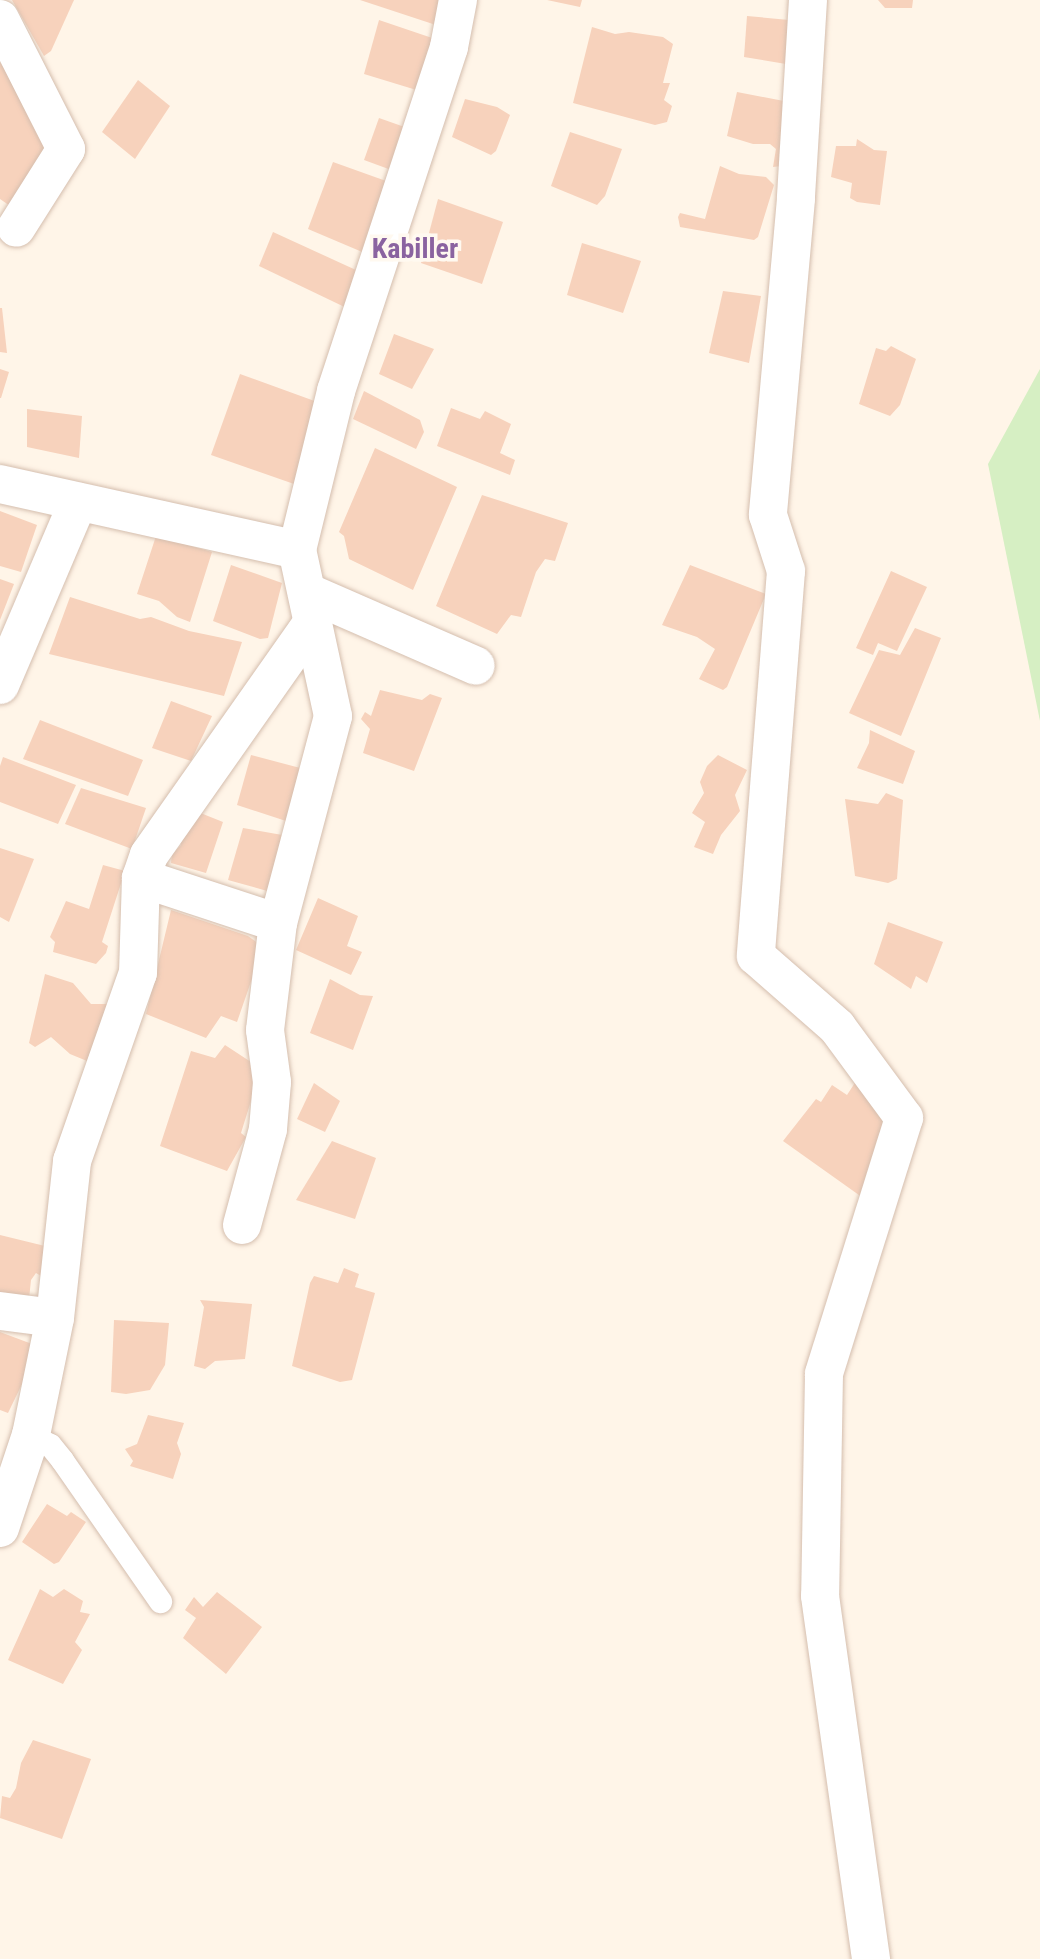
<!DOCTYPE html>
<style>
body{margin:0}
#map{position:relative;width:1040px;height:1959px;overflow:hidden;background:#fff5e8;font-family:"Roboto Condensed",sans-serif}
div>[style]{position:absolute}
.green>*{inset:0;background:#d6efc3}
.building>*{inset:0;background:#f7d2bc}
.roads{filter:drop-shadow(0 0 2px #d5beae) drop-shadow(0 0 2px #d5beae)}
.service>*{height:23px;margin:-11.5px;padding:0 11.5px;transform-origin:11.5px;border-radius:11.5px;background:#fff}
.minor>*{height:38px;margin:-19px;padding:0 19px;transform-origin:19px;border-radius:19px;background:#fff}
span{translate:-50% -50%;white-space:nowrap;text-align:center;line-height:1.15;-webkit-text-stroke:7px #fff9f0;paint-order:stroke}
.district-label{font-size:28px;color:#8a63a0;font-weight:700}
</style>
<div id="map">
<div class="green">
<div style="clip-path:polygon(1040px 369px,1040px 721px,988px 464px)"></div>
</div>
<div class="building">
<div style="clip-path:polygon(12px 0,74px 0,51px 51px,44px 56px)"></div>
<div style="clip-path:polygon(360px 0,452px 0,442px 27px)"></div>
<div style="clip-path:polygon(547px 0,582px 0,580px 7px)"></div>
<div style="clip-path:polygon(878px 0,913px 0,912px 8px,885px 8px)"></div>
<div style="clip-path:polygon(747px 16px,789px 20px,786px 64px,744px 57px)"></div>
<div style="clip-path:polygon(379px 20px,441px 41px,423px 92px,364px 74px)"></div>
<div style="clip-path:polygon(592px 27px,615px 34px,629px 32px,663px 37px,673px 44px,663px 83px,670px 83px,664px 100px,672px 106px,667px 122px,655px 125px,573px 103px)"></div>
<div style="clip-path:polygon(0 62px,51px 145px,19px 212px,0 199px)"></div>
<div style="clip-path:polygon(138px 80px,170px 106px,135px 159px,102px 132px)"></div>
<div style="clip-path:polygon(737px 92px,789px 102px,781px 166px,773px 167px,776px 149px,770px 144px,753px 144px,727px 136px)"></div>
<div style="clip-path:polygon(465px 99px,497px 107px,510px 115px,496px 151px,491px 155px,452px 137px)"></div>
<div style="clip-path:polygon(379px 118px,413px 130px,394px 171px,364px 160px)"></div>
<div style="clip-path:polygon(570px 132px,622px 149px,605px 196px,597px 205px,551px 186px)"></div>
<div style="clip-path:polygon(857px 139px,874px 150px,887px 151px,880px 205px,857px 202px,850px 198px,852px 183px,831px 177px,836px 146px,856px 146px)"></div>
<div style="clip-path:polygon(333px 162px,400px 186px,374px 257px,308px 229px)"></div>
<div style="clip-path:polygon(720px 166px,739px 174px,766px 177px,774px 185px,758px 237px,754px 240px,680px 227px,678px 217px,680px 213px,705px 219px)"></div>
<div style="clip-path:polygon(438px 199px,503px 222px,482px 284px,421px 263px)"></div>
<div style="clip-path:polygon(273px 232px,369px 276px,355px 312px,259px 266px)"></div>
<div style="clip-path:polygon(582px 243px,641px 261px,623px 313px,567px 295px)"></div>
<div style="clip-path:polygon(723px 291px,761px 296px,749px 363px,709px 353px)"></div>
<div style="clip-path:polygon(0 308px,2px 308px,7px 353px,0 352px)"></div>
<div style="clip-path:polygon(394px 334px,434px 349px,412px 389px,379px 374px)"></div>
<div style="clip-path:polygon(891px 346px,916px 359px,900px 405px,890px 416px,859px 404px,876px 348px,886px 351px)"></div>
<div style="clip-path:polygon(0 369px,9px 372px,1px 398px,0 398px)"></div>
<div style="clip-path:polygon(240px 374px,320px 403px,294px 484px,211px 455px)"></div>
<div style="clip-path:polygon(364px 391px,420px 420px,424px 432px,416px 449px,353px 419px)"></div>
<div style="clip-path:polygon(451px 408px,480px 419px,485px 411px,511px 424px,500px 453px,515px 460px,510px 475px,437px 446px)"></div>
<div style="clip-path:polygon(27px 409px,82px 416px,79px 458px,27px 447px)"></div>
<div style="clip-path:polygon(375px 448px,457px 487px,413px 590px,349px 559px,344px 536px,339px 532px)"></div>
<div style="clip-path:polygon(482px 495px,568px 523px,555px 561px,545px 559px,536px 572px,521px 617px,511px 615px,497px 634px,436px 606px)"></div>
<div style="clip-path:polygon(0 511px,37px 525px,21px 572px,0 566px)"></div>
<div style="clip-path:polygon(156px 536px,212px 552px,190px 622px,177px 617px,159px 601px,137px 594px)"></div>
<div style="clip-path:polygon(231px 565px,282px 583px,268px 638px,260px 639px,213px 621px)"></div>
<div style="clip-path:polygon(690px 565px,766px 594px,727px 687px,723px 690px,699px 679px,715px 649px,697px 637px,662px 625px)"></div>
<div style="clip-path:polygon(891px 571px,927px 587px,897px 651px,878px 643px,873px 655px,856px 648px)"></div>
<div style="clip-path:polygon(0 579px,14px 584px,0 620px)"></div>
<div style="clip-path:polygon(70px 597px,140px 619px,151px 617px,189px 631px,242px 642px,224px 696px,49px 654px)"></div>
<div style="clip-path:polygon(915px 628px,941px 638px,901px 736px,849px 713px,879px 650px,900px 655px)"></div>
<div style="clip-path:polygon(380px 690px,422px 700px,430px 694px,442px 698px,414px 771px,363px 753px,370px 729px,361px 719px,365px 712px,371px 716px)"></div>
<div style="clip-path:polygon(171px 701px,212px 716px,191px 761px,152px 748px)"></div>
<div style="clip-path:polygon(40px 720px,143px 760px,128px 796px,23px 759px)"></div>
<div style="clip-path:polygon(870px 730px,915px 751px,903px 784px,857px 768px,869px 743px)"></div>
<div style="clip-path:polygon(251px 755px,304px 769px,286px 821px,237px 805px)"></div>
<div style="clip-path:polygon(718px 755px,747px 770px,735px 795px,740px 811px,721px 835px,713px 854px,694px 847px,705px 822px,692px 813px,704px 793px,700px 782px,707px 766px)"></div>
<div style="clip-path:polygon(3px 757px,76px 785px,58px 824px,0 802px,0 766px)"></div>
<div style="clip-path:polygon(81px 788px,146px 808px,132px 849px,65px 824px)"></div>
<div style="clip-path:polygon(886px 793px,903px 800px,897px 879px,888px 883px,855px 876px,845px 799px,878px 804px)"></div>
<div style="clip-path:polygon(193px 810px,223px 822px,206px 873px,171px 863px,172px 854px,181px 845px,178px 839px)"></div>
<div style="clip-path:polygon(243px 828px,288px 836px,271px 892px,228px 880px)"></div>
<div style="clip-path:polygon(0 848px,34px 859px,9px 922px,0 917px)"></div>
<div style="clip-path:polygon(103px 865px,125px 871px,102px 942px,108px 946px,106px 953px,96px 964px,53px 952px,55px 942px,50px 937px,66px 901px,89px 909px)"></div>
<div style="clip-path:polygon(318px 898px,358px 916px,347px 946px,362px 952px,351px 975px,296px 950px)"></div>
<div style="clip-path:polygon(171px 910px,248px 936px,263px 947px,237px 1022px,221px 1016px,206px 1038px,146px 1014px)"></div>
<div style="clip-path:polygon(888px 922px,943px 942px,927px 983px,916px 976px,911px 989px,874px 964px)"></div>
<div style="clip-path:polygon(45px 974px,73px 983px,91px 1004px,109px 1004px,87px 1061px,70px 1054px,51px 1037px,35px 1047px,29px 1043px)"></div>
<div style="clip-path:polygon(330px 979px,360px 995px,373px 996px,353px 1050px,310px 1033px)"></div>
<div style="clip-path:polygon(225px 1045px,254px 1064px,259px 1075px,241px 1133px,246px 1137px,227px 1171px,160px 1146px,191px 1051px,215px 1058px)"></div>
<div style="clip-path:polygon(860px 1075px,879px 1104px,887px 1147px,873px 1205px,783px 1141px,816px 1099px,821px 1102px,832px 1085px,847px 1095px)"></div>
<div style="clip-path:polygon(314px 1083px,340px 1101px,325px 1132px,297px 1119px)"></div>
<div style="clip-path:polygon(332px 1141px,376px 1158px,355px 1219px,296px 1200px)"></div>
<div style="clip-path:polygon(0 1235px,49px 1247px,41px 1276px,36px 1273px,31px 1280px,29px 1299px,0 1295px)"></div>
<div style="clip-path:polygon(344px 1268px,359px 1274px,355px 1287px,375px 1293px,352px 1380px,340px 1382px,292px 1366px,310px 1283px,314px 1276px,338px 1283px)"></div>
<div style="clip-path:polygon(200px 1300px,252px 1304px,245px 1359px,215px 1361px,205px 1369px,194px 1366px,204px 1307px)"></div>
<div style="clip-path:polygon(114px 1320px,169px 1323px,165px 1365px,150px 1390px,126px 1394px,111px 1392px)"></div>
<div style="clip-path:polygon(0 1332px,40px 1347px,8px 1413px,0 1410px)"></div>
<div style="clip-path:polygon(148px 1415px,184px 1423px,177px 1443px,181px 1454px,173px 1479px,130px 1466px,133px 1461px,125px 1449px,137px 1444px)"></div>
<div style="clip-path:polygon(47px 1504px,67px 1516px,71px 1512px,86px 1522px,59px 1562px,54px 1564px,22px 1542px)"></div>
<div style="clip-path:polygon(40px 1589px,53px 1597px,64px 1589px,83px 1601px,80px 1612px,90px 1614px,75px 1642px,82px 1650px,63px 1684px,8px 1660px)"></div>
<div style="clip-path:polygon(217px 1592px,262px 1627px,226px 1674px,183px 1638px,196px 1618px,185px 1610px,194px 1597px,203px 1607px)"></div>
<div style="clip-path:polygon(33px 1740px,91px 1759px,62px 1839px,0 1818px,2px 1796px,10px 1798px,16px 1788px,21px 1763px)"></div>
</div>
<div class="roads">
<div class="service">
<div style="left:31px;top:1435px;width:21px;rotate:28deg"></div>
<div style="left:50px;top:1445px;width:19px;rotate:51deg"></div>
<div style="left:62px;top:1460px;width:172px;rotate:55.2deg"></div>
</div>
<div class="minor">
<div style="left:808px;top:0;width:199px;rotate:93.5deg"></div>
<div style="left:796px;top:199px;width:317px;rotate:95.1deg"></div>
<div style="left:768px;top:515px;width:59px;rotate:72.2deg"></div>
<div style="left:786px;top:571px;width:386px;rotate:94.5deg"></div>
<div style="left:756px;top:956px;width:108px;rotate:41.2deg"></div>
<div style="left:837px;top:1027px;width:113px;rotate:53.6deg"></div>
<div style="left:904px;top:1118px;width:268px;rotate:107.4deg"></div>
<div style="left:824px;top:1374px;width:222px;rotate:91deg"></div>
<div style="left:820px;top:1596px;width:367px;rotate:82deg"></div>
<div style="left:0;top:19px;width:146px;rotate:63.1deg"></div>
<div style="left:66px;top:149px;width:93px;rotate:122.3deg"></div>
<div style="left:0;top:484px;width:304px;rotate:12.5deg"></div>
<div style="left:307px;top:592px;width:184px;rotate:23.6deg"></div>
<div style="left:0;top:685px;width:199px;rotate:-66.9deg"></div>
<div style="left:141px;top:878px;width:24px;rotate:-71deg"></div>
<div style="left:149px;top:855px;width:285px;rotate:-54.9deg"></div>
<div style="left:242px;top:1225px;width:99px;rotate:-74.8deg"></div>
<div style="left:268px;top:1129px;width:47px;rotate:-85.1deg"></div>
<div style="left:272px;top:1082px;width:52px;rotate:-97.7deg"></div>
<div style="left:265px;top:1030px;width:108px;rotate:-83.1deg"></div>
<div style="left:0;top:1311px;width:55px;rotate:7.3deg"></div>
<div style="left:0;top:1528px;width:98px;rotate:-71.6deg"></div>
<div style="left:31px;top:1435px;width:119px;rotate:-78.4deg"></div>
<div style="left:55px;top:1318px;width:158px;rotate:-83.8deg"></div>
<div style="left:72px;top:1161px;width:199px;rotate:-70.7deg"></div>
<div style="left:138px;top:973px;width:95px;rotate:-88.2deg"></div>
<div style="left:141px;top:878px;width:144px;rotate:18.2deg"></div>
<div style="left:278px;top:923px;width:214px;rotate:-75.1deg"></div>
<div style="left:333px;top:716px;width:170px;rotate:-102.2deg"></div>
<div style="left:297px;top:550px;width:164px;rotate:-76.2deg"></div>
<div style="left:336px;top:391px;width:362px;rotate:-71.8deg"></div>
<div style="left:449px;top:47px;width:48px;rotate:-79.2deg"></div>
</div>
</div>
<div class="district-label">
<span style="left:415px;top:249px">Kabiller</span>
</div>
</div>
